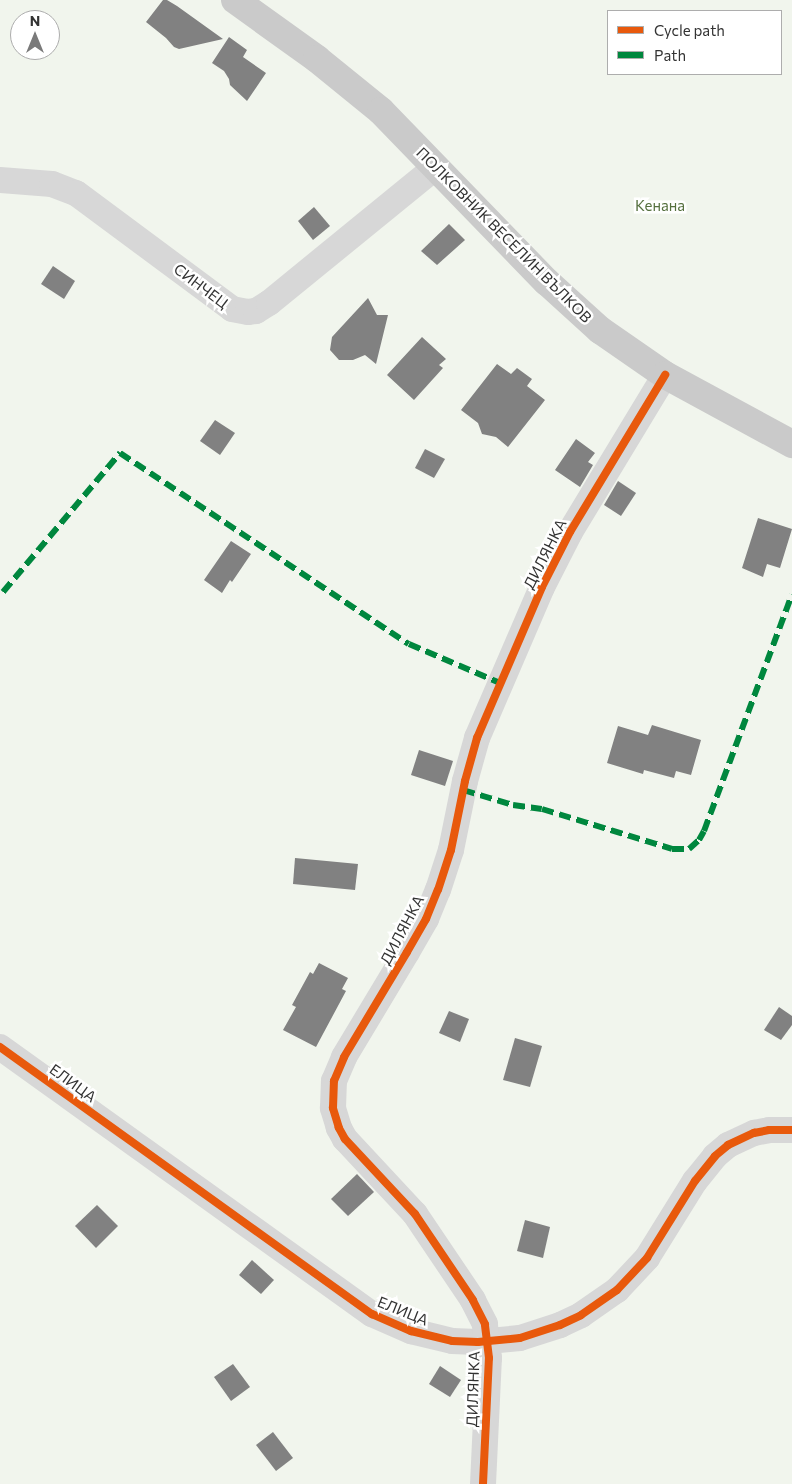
<!DOCTYPE html>
<meta charset="utf-8">
<style>
body{margin:0}
#map{position:relative;width:792px;height:1484px;overflow:hidden;background:#fff;font-family:Commissioner,sans-serif}
div>[style]{position:absolute}
.green>*{inset:0;background:#f1f5ed}
.building>*{inset:0;background:#818181}
.minor>*{height:26px;margin:-13px;padding:0 13px;transform-origin:13px;border-radius:13px;background:#d7d7d7}
.major>*{height:28px;margin:-14px;padding:0 14px;transform-origin:14px;border-radius:14px;background:#cacaca}
.quiet>*{height:6px;margin-top:-3px;transform-origin:0;background:repeating-linear-gradient(90deg,#00873e 0 12px,transparent 0 18px)}
.cycleway>*{height:8px;margin:-4px;padding:0 4px;transform-origin:4px;border-radius:4px;background:#e8590c}
span{translate:-50% -50%;white-space:nowrap;text-align:center;line-height:1.15;-webkit-text-stroke:5px #fff;paint-order:stroke}
.park-label{font-size:15px;color:#56703f}
.street-label{font-size:15px;color:#333}
.legend{position:absolute;left:607px;top:10px;width:175px;height:65px;box-sizing:border-box;background:#fff;border:1px solid #adadad;margin:0;padding:6px 9px;list-style:none;font-size:15px;color:#333}
.legend li{display:flex;align-items:center;gap:10px;height:25px}
.legend b{width:25px;border:1px solid #adadad}
.north{position:absolute;left:10px;top:10px;width:50px;height:50px;box-sizing:border-box;background:#fff;border:1px solid #adadad;border-radius:50%;rotate:0deg;font-size:14px;font-weight:700;line-height:20px;text-align:center;color:#333}
.north::after{content:'';display:block;margin:auto;width:18px;height:22px;background:#7a7a7a;clip-path:polygon(50% 0,100% 100%,50% 72%,0 100%)}
</style>
<div id="map">
<div class="green">
<div style="clip-path:polygon(evenodd,0 0,792px 0,792px 1484px,0 1484px,0 0,608px 11px,781px 11px,781px 74px,608px 74px,608px 11px,0 0,20px 20px,50px 20px,50px 50px,20px 50px,20px 20px)"></div>
</div>
<div class="building">
<div style="clip-path:polygon(163px 0,167px 0,177px 6px,223px 39px,179px 49px,174px 47px,166px 38px,146px 22px)"></div>
<div style="clip-path:polygon(229px 37px,247px 50px,243px 57px,266px 73px,247px 101px,230px 85px,229px 79px,224px 71px,212px 63px)"></div>
<div style="clip-path:polygon(314px 207px,330px 226px,313px 240px,298px 221px)"></div>
<div style="clip-path:polygon(449px 224px,465px 240px,437px 265px,421px 251px)"></div>
<div style="clip-path:polygon(53px 266px,75px 281px,64px 299px,41px 284px)"></div>
<div style="clip-path:polygon(368px 298px,377px 315px,388px 315px,376px 364px,365px 355px,353px 360px,339px 360px,330px 350px,332px 337px)"></div>
<div style="clip-path:polygon(422px 337px,446px 359px,439px 365px,443px 368px,414px 400px,387px 375px)"></div>
<div style="clip-path:polygon(497px 364px,511px 374px,517px 368px,532px 379px,527px 386px,545px 400px,508px 447px,496px 437px,482px 434px,478px 423px,461px 410px)"></div>
<div style="clip-path:polygon(215px 420px,235px 433px,220px 455px,200px 441px)"></div>
<div style="clip-path:polygon(576px 439px,595px 453px,588px 462px,593px 465px,580px 487px,555px 470px)"></div>
<div style="clip-path:polygon(425px 449px,445px 459px,434px 478px,415px 468px)"></div>
<div style="clip-path:polygon(618px 481px,636px 493px,621px 516px,604px 505px)"></div>
<div style="clip-path:polygon(758px 518px,792px 529px,780px 568px,767px 564px,763px 577px,742px 568px)"></div>
<div style="clip-path:polygon(231px 541px,251px 554px,232px 582px,230px 580px,222px 593px,204px 580px)"></div>
<div style="clip-path:polygon(652px 725px,701px 740px,691px 775px,676px 771px,674px 778px,644px 770px,643px 774px,607px 763px,618px 726px,648px 735px)"></div>
<div style="clip-path:polygon(419px 750px,453px 761px,445px 786px,411px 775px)"></div>
<div style="clip-path:polygon(295px 858px,358px 864px,355px 890px,293px 884px)"></div>
<div style="clip-path:polygon(319px 963px,348px 978px,342px 989px,346px 991px,316px 1047px,283px 1030px,296px 1007px,292px 1005px,310px 972px,313px 974px)"></div>
<div style="clip-path:polygon(779px 1007px,792px 1016px,792px 1025px,781px 1040px,764px 1030px)"></div>
<div style="clip-path:polygon(449px 1011px,469px 1019px,460px 1042px,439px 1033px)"></div>
<div style="clip-path:polygon(515px 1038px,542px 1046px,530px 1087px,503px 1080px)"></div>
<div style="clip-path:polygon(357px 1174px,374px 1192px,348px 1216px,331px 1199px)"></div>
<div style="clip-path:polygon(97px 1205px,118px 1226px,96px 1248px,75px 1226px)"></div>
<div style="clip-path:polygon(525px 1220px,550px 1227px,543px 1258px,517px 1251px)"></div>
<div style="clip-path:polygon(252px 1260px,274px 1280px,261px 1294px,239px 1275px)"></div>
<div style="clip-path:polygon(233px 1364px,250px 1387px,231px 1401px,214px 1377px)"></div>
<div style="clip-path:polygon(440px 1366px,461px 1380px,450px 1397px,429px 1384px)"></div>
<div style="clip-path:polygon(273px 1432px,293px 1458px,276px 1471px,256px 1445px)"></div>
</div>
<div class="minor">
<div style="left:0;top:180px;width:52px;rotate:4.4deg"></div>
<div style="left:52px;top:184px;width:26px;rotate:21deg"></div>
<div style="left:76px;top:193px;width:194px;rotate:36.6deg"></div>
<div style="left:232px;top:309px;width:16px;rotate:11deg"></div>
<div style="left:248px;top:312px;width:8px;rotate:-7deg"></div>
<div style="left:256px;top:311px;width:15px;rotate:-32deg"></div>
<div style="left:269px;top:303px;width:215px;rotate:-39.2deg"></div>
<div style="left:0;top:1047px;width:458px;rotate:35.7deg"></div>
<div style="left:372px;top:1314px;width:43px;rotate:23.6deg"></div>
<div style="left:411px;top:1331px;width:42px;rotate:13.7deg"></div>
<div style="left:452px;top:1341px;width:26px;rotate:2deg"></div>
<div style="left:478px;top:1342px;width:42px;rotate:-5.4deg"></div>
<div style="left:520px;top:1338px;width:42px;rotate:-18deg"></div>
<div style="left:560px;top:1325px;width:23px;rotate:-25deg"></div>
<div style="left:581px;top:1315px;width:44px;rotate:-34.8deg"></div>
<div style="left:617px;top:1290px;width:44px;rotate:-46.8deg"></div>
<div style="left:647px;top:1258px;width:91px;rotate:-58.1deg"></div>
<div style="left:695px;top:1181px;width:32px;rotate:-51deg"></div>
<div style="left:715px;top:1156px;width:17px;rotate:-40deg"></div>
<div style="left:728px;top:1145px;width:29px;rotate:-25deg"></div>
<div style="left:754px;top:1133px;width:15px;rotate:-11deg"></div>
<div style="left:769px;top:1130px;width:23px"></div>
<div style="left:483px;top:1484px;width:126px;rotate:-87.3deg"></div>
<div style="left:489px;top:1358px;width:34px;rotate:-97deg"></div>
<div style="left:485px;top:1324px;width:27px;rotate:-117deg"></div>
<div style="left:473px;top:1300px;width:104px;rotate:-124deg"></div>
<div style="left:415px;top:1214px;width:103px;rotate:-133deg"></div>
<div style="left:345px;top:1139px;width:13px;rotate:-119deg"></div>
<div style="left:339px;top:1128px;width:21px;rotate:-107deg"></div>
<div style="left:333px;top:1108px;width:27px;rotate:-88deg"></div>
<div style="left:334px;top:1081px;width:26px;rotate:-67deg"></div>
<div style="left:344px;top:1057px;width:122px;rotate:-59deg"></div>
<div style="left:407px;top:952px;width:38px;rotate:-60deg"></div>
<div style="left:426px;top:919px;width:31px;rotate:-68deg"></div>
<div style="left:438px;top:890px;width:42px;rotate:-72deg"></div>
<div style="left:451px;top:850px;width:70px;rotate:-78.5deg"></div>
<div style="left:465px;top:781px;width:45px;rotate:-74.4deg"></div>
<div style="left:477px;top:738px;width:164px;rotate:-66.7deg"></div>
<div style="left:542px;top:587px;width:62px;rotate:-63deg"></div>
<div style="left:570px;top:532px;width:184px;rotate:-58.8deg"></div>
</div>
<div class="major">
<div style="left:235px;top:0;width:101px;rotate:35.7deg"></div>
<div style="left:317px;top:59px;width:82px;rotate:39.1deg"></div>
<div style="left:381px;top:111px;width:238px;rotate:45.9deg"></div>
<div style="left:547px;top:282px;width:72px;rotate:42.2deg"></div>
<div style="left:600px;top:330px;width:79px;rotate:34.7deg"></div>
<div style="left:665px;top:375px;width:145px;rotate:28.5deg"></div>
</div>
<div class="quiet">
<div style="left:3px;top:592px;width:182px;rotate:-49.9deg"></div>
<div style="left:120px;top:453px;width:346px;rotate:33.5deg"></div>
<div style="left:409px;top:644px;width:99px;rotate:23.2deg"></div>
<div style="left:463px;top:790px;width:52px;rotate:16.7deg"></div>
<div style="left:513px;top:805px;width:29px;rotate:8deg"></div>
<div style="left:542px;top:809px;width:136px;rotate:17.1deg"></div>
<div style="left:672px;top:849px;width:17px"></div>
<div style="left:689px;top:849px;width:13px;rotate:-42deg"></div>
<div style="left:699px;top:840px;width:10px;rotate:-61deg"></div>
<div style="left:704px;top:831px;width:252px;rotate:-69.6deg"></div>
</div>
<div class="cycleway">
<div style="left:0;top:1047px;width:458px;rotate:35.7deg"></div>
<div style="left:372px;top:1314px;width:43px;rotate:23.6deg"></div>
<div style="left:411px;top:1331px;width:42px;rotate:13.7deg"></div>
<div style="left:452px;top:1341px;width:26px;rotate:2deg"></div>
<div style="left:478px;top:1342px;width:42px;rotate:-5.4deg"></div>
<div style="left:520px;top:1338px;width:42px;rotate:-18deg"></div>
<div style="left:560px;top:1325px;width:23px;rotate:-25deg"></div>
<div style="left:581px;top:1315px;width:44px;rotate:-34.8deg"></div>
<div style="left:617px;top:1290px;width:44px;rotate:-46.8deg"></div>
<div style="left:647px;top:1258px;width:91px;rotate:-58.1deg"></div>
<div style="left:695px;top:1181px;width:32px;rotate:-51deg"></div>
<div style="left:715px;top:1156px;width:17px;rotate:-40deg"></div>
<div style="left:728px;top:1145px;width:29px;rotate:-25deg"></div>
<div style="left:754px;top:1133px;width:15px;rotate:-11deg"></div>
<div style="left:769px;top:1130px;width:23px"></div>
<div style="left:483px;top:1484px;width:126px;rotate:-87.3deg"></div>
<div style="left:489px;top:1358px;width:34px;rotate:-97deg"></div>
<div style="left:485px;top:1324px;width:27px;rotate:-117deg"></div>
<div style="left:473px;top:1300px;width:104px;rotate:-124deg"></div>
<div style="left:415px;top:1214px;width:103px;rotate:-133deg"></div>
<div style="left:345px;top:1139px;width:13px;rotate:-119deg"></div>
<div style="left:339px;top:1128px;width:21px;rotate:-107deg"></div>
<div style="left:333px;top:1108px;width:27px;rotate:-88deg"></div>
<div style="left:334px;top:1081px;width:26px;rotate:-67deg"></div>
<div style="left:344px;top:1057px;width:122px;rotate:-59deg"></div>
<div style="left:407px;top:952px;width:38px;rotate:-60deg"></div>
<div style="left:426px;top:919px;width:31px;rotate:-68deg"></div>
<div style="left:438px;top:890px;width:42px;rotate:-72deg"></div>
<div style="left:451px;top:850px;width:70px;rotate:-78.5deg"></div>
<div style="left:465px;top:781px;width:45px;rotate:-74.4deg"></div>
<div style="left:477px;top:738px;width:164px;rotate:-66.7deg"></div>
<div style="left:542px;top:587px;width:62px;rotate:-63deg"></div>
<div style="left:570px;top:532px;width:184px;rotate:-58.8deg"></div>
</div>
<div class="park-label">
<span style="left:660px;top:206px">Кенана</span>
</div>
<div class="street-label">
<span style="left:504px;top:235px;rotate:45deg">ПОЛКОВНИК ВЕСЕЛИН ВЪЛКОВ</span>
<span style="left:201px;top:286px;rotate:37deg">СИНЧЕЦ</span>
<span style="left:545px;top:554px;rotate:-63deg">ДИЛЯНКА</span>
<span style="left:402px;top:930px;rotate:-62deg">ДИЛЯНКА</span>
<span style="left:73px;top:1083px;rotate:36deg">ЕЛИЦА</span>
<span style="left:403px;top:1311px;rotate:22deg">ЕЛИЦА</span>
<span style="left:473px;top:1389px;rotate:-88deg">ДИЛЯНКА</span>
</div>
<ul class="legend">
<li><b style="height:6px;background:#e8590c"></b>Cycle path</li>
<li><b style="height:6px;background:#00873e"></b>Path</li>
</ul>
<div class="north">N</div>
</div>
